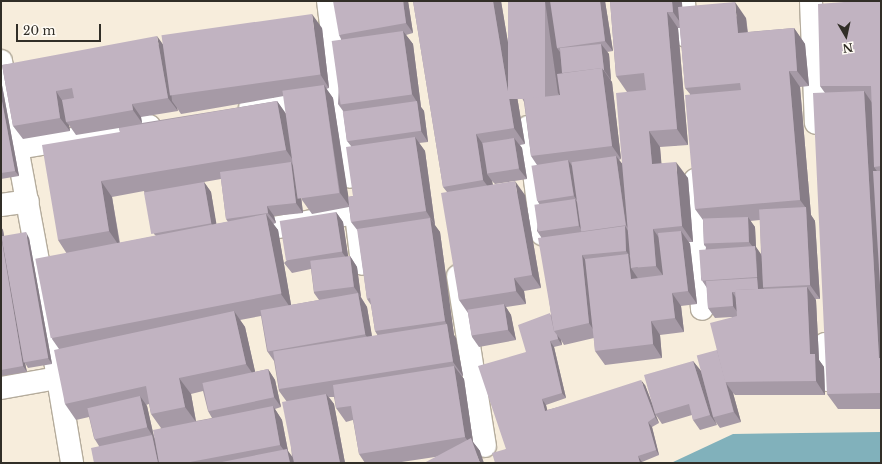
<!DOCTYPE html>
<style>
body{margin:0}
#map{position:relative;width:882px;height:464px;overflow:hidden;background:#f7eddc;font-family:"Libre Baskerville",serif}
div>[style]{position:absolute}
.water>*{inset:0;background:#81b1bb}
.roads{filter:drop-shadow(1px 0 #b5ac9c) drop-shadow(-1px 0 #b5ac9c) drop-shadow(0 1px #b5ac9c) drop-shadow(0 -1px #b5ac9c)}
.street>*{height:22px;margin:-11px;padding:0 11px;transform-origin:11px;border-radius:11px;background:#fff}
.wall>*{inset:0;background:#a69aa6}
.shaded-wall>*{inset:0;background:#877d87}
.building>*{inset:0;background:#c1b3c1;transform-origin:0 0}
span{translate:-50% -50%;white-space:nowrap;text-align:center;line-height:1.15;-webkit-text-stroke:4px #fffbf4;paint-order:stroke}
.frame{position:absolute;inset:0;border:2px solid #312e27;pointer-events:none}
.north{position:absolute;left:826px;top:16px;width:40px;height:40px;-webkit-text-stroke:3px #fffbf4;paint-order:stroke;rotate:171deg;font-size:11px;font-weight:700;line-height:16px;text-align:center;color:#312e27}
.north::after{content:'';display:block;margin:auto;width:14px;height:18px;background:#312e27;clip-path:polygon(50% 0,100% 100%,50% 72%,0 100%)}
.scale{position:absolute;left:16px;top:24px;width:85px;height:18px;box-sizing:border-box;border:2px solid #312e27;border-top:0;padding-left:5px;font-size:12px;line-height:14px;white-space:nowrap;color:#312e27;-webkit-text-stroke:3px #fffbf4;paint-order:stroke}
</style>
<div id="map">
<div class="water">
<i style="clip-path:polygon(881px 432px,881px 463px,671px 463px,733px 434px)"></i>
</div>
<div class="roads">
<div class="street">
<i style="left:328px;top:1px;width:177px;rotate:82.9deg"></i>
<i style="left:684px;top:1px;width:35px;rotate:87deg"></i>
<i style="left:811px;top:1px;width:122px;rotate:87.7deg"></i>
<i style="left:1px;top:61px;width:214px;rotate:79.5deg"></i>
<i style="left:40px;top:271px;width:195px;rotate:80.5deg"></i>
<i style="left:250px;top:108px;width:89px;rotate:-9.7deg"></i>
<i style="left:528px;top:127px;width:108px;rotate:82.5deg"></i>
<i style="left:18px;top:148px;width:133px;rotate:-9.5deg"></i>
<i style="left:695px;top:180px;width:129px;rotate:86.9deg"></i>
<i style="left:1px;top:205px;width:27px;rotate:-8deg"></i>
<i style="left:357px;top:223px;width:41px;rotate:83deg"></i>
<i style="left:246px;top:233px;width:111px;rotate:-10.4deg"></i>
<i style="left:458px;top:276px;width:172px;rotate:81deg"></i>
<i style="left:825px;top:344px;width:36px;rotate:88deg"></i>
<i style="left:1px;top:388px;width:57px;rotate:-10.1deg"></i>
</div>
</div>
<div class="wall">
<i style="clip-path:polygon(evenodd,408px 1px,413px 33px,406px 35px,413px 44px,421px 107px,424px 111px,428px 142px,419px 143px,425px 151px,435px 225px,434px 225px,440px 232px,454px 335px,456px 338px,463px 376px,461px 376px,464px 379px,473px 442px,480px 451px,435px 457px,395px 463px,365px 463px,359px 454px,353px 420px,346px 422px,336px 408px,334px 397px,329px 397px,334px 404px,345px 463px,94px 463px,99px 446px,94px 438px,89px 417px,76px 420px,65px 404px,59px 349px,52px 339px,67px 254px,58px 240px,120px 132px,119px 128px,76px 135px,69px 125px,70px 131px,23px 139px,13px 126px,2px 65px,162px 44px,322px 28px,329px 88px,326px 89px,333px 98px,348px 197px,353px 196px,351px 146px,347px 141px,343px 111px,338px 104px,341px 39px,339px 35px,408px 1px,284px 96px,287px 115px,277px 101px,142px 123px,141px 117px,178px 111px,177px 108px,181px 114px,284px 96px,408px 1px,296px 166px,297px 172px,294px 167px,296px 166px,408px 1px,221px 179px,226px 219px,228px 222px,216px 224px,211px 192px,204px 182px,221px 179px,408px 1px,299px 179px,302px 200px,312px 214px,349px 207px,351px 222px,358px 231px,367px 299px,371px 305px,375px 331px,378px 336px,372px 337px,367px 307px,361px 297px,357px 267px,350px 256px,348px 257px,343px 222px,336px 212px,284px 263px,292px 273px,311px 269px,314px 293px,319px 300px,291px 305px,278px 230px,273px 224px,276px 223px,274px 216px,303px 213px,299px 179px,408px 1px,144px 191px,154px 234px,156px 236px,120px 243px,112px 197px,144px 191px,408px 1px,261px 316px,267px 351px,274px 361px,279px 391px,287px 402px,292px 457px,288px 451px,282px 420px,275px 409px,281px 407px,275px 380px,268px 369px,255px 372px,245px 327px,240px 320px,261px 316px,408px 1px,203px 391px,208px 411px,212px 418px,196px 421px,191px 394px,203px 391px,408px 1px,149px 404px,151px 414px,161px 428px,154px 438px,154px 437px,147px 406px,146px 405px,149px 404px)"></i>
<i style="clip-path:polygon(413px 1px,501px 1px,525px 144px,520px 145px,522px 148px,527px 179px,495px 184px,492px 181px,493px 185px,525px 195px,541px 288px,524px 291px,526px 304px,506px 307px,511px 315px,516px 340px,479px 347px,472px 337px,468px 313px,459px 300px,447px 192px,443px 187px)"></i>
<i style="clip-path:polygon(evenodd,508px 1px,605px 1px,613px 51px,607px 52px,609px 54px,611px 80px,610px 80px,612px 82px,621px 159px,619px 160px,622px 164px,627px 92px,616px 76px,610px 1px,681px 1px,682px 3px,682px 7px,746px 18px,748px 32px,794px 28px,805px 44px,809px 86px,800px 87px,811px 215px,815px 221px,820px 299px,815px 299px,816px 300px,819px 360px,824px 367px,825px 395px,735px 395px,733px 393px,741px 422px,720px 428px,715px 421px,717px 425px,700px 430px,693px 420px,692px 415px,662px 424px,656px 415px,659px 423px,652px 427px,659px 455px,642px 462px,642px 463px,495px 463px,506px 449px,526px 352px,551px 314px,541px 237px,537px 231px,540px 205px,538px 202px,537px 165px,531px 156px,524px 102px,522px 98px,508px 1px,678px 28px,680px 28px,685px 88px,690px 94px,695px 209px,703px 220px,704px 245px,706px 247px,701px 279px,707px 288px,708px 308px,715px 318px,732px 317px,717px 350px,701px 371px,693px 361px,653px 405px,645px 385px,547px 410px,546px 405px,566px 398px,554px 347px,562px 345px,561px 340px,564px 345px,594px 338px,595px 351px,605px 365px,662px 358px,660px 335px,684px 332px,681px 306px,697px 304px,690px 244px,689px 242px,693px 242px,688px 178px,661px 163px,660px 147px,688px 145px,678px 28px,508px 1px,760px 220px,761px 254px,756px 247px,755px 227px,750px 221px,760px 220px)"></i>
<i style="clip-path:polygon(881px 1px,881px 409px,838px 409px,827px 394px,825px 93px,820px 86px)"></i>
<i style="clip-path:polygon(1px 80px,19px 176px,1px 179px)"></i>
<i style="clip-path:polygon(1px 227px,3px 230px,4px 236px,29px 238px,52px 364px,28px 368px,25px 363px,27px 372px,1px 376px)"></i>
</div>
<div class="shaded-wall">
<i style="clip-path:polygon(403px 1px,408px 1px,413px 33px,406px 23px)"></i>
<i style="clip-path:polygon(493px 1px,501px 1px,525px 144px,514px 128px)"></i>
<i style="clip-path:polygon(545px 1px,553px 1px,557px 48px,560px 52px,567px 106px,558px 93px)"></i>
<i style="clip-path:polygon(600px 1px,605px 1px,613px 51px,605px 41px)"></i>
<i style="clip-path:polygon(672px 1px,681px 1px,682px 3px,684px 28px,673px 12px)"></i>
<i style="clip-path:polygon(735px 2px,746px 18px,749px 49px,738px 33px)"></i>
<i style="clip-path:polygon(667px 12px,678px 28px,688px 145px,677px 129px)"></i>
<i style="clip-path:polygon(312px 14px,322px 28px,329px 88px,320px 74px)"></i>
<i style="clip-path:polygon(794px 28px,805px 44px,809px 86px,797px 71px)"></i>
<i style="clip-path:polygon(403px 31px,413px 44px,421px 107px,424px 111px,428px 142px,421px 131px,417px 102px,412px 94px)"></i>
<i style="clip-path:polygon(157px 36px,167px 50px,172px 101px,177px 108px,178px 111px,168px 98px)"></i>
<i style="clip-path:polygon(601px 44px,609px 54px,611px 80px,604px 70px)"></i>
<i style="clip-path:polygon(602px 68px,612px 82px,621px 159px,612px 146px)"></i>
<i style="clip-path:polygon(789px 71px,800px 87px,811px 215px,815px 221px,820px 299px,810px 285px,806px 208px,800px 200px)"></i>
<i style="clip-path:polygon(1px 80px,19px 176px,15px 171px,1px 96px)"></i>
<i style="clip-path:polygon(324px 85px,333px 98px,350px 207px,340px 193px)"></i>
<i style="clip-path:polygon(56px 91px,65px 105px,66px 122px,69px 125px,70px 131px,60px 118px)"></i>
<i style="clip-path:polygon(864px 91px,875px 107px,874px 167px,879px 174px,881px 209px,881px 361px,879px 358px)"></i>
<i style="clip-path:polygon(277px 101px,288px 117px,297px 166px,286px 150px)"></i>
<i style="clip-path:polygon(132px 104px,141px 117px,142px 123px,133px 110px)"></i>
<i style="clip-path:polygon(649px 131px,660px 147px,663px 180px,652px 164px)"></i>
<i style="clip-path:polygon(476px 134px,487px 150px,487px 174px,492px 181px,495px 196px,483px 180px)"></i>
<i style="clip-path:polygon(415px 137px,425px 151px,435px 225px,426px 211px)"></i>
<i style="clip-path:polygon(514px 138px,522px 148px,527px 179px,519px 169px)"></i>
<i style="clip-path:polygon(616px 156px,624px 166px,633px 235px,626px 225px)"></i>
<i style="clip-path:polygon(568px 160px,575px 170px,581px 206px,574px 196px)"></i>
<i style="clip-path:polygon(291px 162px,298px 173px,303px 213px,296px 203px)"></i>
<i style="clip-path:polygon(676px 162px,688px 178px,693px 242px,682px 226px)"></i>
<i style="clip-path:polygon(101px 181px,112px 197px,120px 247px,109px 231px)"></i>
<i style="clip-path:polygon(515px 181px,525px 195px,541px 288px,532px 275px)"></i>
<i style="clip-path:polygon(204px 182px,211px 192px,218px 233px,211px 223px)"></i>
<i style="clip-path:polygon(575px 199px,582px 209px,582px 231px,579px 226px)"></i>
<i style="clip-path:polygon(267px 206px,274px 216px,276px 223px,268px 213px)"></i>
<i style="clip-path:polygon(336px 212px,343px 222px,349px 262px,342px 252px)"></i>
<i style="clip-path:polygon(266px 214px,278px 230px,292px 310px,281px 294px)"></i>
<i style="clip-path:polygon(748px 217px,755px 227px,756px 247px,762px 256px,763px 288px,765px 290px,758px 290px,757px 277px,756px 251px,749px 242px)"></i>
<i style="clip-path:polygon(430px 218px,440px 232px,454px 335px,456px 338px,463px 376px,453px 362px,447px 325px,445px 321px)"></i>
<i style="clip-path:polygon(625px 226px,634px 240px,636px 264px,626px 251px)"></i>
<i style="clip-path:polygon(1px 227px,3px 230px,25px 362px,24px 362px,25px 363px,27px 372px,23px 366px,1px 236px)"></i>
<i style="clip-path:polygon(653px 229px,664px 245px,668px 282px,656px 266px)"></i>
<i style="clip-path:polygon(681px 231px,690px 244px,697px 304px,688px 291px)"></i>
<i style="clip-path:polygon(26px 232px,29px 238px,52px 364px,48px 358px)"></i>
<i style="clip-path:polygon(628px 254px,638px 268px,631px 268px,639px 280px,631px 279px)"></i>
<i style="clip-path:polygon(582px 255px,591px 269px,598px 337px,589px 323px)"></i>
<i style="clip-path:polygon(350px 256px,357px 267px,361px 297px,354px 287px)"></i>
<i style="clip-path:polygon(514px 278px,524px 291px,526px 304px,516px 291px)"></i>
<i style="clip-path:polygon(807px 287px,816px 300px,819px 360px,824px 367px,825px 395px,816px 381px,810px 354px)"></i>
<i style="clip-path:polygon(732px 292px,739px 302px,740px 316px,733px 306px)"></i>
<i style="clip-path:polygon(358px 293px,367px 307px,374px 348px,365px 334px)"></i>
<i style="clip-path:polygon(672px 293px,681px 306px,684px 332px,675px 318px)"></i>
<i style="clip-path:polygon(504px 304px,511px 315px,516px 340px,508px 330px)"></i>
<i style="clip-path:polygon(234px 311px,245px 327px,257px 380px,246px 364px)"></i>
<i style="clip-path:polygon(651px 321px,660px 335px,662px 358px,653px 344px)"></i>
<i style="clip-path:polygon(557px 335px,561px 340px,562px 345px,558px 339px)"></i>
<i style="clip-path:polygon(550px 341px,554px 347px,566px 398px,562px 393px)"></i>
<i style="clip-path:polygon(693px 361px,701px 371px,713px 417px,717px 425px,710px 415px)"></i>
<i style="clip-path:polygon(454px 366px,464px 379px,473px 442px,480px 451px,484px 463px,480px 463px,475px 451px,465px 437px)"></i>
<i style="clip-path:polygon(268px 369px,275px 380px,281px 407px,274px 397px)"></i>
<i style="clip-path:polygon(179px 378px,191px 394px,196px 422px,185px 407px)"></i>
<i style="clip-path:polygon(641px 380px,645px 385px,656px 414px,655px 414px,659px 423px,655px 417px)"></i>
<i style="clip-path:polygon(726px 383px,733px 393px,741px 422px,734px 412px)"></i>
<i style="clip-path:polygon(326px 394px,334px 404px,345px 463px,340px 463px)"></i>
<i style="clip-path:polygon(140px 396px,147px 406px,154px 437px,162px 449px,165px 463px,158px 463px,152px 435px,147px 427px)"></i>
<i style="clip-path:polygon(542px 399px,546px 405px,549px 417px,545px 411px)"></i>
<i style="clip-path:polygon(273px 406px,282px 420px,288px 451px,294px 459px,295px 463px,290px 463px,288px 456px,280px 445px)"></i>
<i style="clip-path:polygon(648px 422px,652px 427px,659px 455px,656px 450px)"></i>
<i style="clip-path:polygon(638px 456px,642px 462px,642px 463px,640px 463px)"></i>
</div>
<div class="building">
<i style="clip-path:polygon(333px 1px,403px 1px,406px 23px,339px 35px)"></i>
<i style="clip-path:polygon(413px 1px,493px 1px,514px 128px,476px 134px,483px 180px,443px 187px)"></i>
<i style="left:508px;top:1px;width:37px;height:98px"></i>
<i style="clip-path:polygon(550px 1px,600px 1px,605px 41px,557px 48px)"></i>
<i style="clip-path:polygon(610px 1px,672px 1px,673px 12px,667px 12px,677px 129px,649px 131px,652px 164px,676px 162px,682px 226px,653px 229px,656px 266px,631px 268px,616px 93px,646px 90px,644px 73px,616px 76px)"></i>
<i style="clip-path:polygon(857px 1px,881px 1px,881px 166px,874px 167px,871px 86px,820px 86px,818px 4px)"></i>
<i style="clip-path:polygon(735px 2px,738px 33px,794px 28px,797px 71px,789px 71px,800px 200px,695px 209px,685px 95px,741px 90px,740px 83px,685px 88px,678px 7px)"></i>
<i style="left:312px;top:14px;width:61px;height:152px;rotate:82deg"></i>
<i style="left:403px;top:31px;width:64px;height:72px;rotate:82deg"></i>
<i style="clip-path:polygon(157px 36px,168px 98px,132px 104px,133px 110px,66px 122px,62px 100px,74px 98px,72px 88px,56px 91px,60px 118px,13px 126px,2px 65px)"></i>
<i style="clip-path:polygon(601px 44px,604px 70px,603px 70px,602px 68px,562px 73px,560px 48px)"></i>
<i style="clip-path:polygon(602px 68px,612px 146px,531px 156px,524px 99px,560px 95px,557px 74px)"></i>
<i style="left:324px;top:85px;width:109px;height:42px;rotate:82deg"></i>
<i style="clip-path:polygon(864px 91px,879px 358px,881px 358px,881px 393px,827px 394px,813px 93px)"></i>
<i style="clip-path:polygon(1px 96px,15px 171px,1px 173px)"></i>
<i style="clip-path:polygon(277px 101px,286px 150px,101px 181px,109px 231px,58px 240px,42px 145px,120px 132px,119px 128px)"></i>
<i style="left:417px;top:101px;width:30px;height:75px;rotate:82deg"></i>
<i style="clip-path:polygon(415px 137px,426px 211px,351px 222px,348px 197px,353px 196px,346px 147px)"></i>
<i style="left:514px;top:138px;width:31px;height:32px;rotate:81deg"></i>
<i style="left:616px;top:156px;width:70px;height:45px;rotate:82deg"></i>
<i style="left:568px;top:160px;width:36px;height:37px;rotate:81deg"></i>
<i style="clip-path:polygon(291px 162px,296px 203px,267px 206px,268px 213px,226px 219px,220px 172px)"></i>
<i style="clip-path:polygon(873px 171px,881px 171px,881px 301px)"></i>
<i style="clip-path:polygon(515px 181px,532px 275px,514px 278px,516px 291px,459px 300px,441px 193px)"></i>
<i style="left:204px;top:182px;width:42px;height:61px;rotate:80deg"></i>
<i style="left:575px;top:199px;width:27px;height:41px;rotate:82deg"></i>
<i style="left:806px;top:207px;width:78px;height:47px;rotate:87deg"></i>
<i style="left:336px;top:212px;width:40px;height:57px;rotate:81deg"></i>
<i style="left:266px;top:214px;width:81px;height:235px;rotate:79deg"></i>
<i style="left:748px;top:217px;width:25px;height:45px;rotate:88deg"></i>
<i style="clip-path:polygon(430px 218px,445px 321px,375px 331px,370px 298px,367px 299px,357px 229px)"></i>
<i style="clip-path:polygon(625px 226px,626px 251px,582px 255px,589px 323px,554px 331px,538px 238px)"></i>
<i style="clip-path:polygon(681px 231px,688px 291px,672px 293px,675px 318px,651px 321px,653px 344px,595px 351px,585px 259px,628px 254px,631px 279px,663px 275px,658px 233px)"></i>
<i style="left:26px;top:232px;width:128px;height:25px;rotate:80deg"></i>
<i style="clip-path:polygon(1px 236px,23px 366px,1px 370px)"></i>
<i style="left:755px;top:246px;width:31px;height:56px;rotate:86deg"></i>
<i style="left:350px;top:256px;width:31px;height:40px;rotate:83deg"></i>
<i style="clip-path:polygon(757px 278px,758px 289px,735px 290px,735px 292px,732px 292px,733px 306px,708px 308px,706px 281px)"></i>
<i style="clip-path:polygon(807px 287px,810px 354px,815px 354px,816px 381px,725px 382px,710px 323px,737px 316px,735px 290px)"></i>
<i style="left:358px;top:293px;width:42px;height:99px;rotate:80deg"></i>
<i style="left:504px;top:304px;width:26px;height:37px;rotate:81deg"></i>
<i style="clip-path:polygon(234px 311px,246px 364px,179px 378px,185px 407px,151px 414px,146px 386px,65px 404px,54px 350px)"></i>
<i style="clip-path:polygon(550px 313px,554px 331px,557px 335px,558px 339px,550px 341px,562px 393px,542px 399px,545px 411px,641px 380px,655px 417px,648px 422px,656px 450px,638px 456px,640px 463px,495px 463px,492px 453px,506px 449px,478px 366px,526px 352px,518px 325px)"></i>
<i style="left:447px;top:324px;width:38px;height:176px;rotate:81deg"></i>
<i style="left:717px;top:350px;width:64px;height:21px;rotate:75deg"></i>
<i style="clip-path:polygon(693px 361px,710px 415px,693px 420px,689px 404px,655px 414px,644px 375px)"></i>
<i style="clip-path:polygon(454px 366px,465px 437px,359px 454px,351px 406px,336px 408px,333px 385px)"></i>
<i style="left:268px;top:369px;width:29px;height:67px;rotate:78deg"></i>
<i style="clip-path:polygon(326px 394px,340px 463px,294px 463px,282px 402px)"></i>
<i style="left:140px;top:396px;width:32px;height:54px;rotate:77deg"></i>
<i style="clip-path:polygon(273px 406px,280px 445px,185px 463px,159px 463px,153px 430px)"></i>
<i style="clip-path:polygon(152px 435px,158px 463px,94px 463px,91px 448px)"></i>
<i style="clip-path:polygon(471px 438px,480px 463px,424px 463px)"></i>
<i style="clip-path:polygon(287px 449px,290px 463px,217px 463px)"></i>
</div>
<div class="frame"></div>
<div class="north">N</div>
<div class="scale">20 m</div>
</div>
